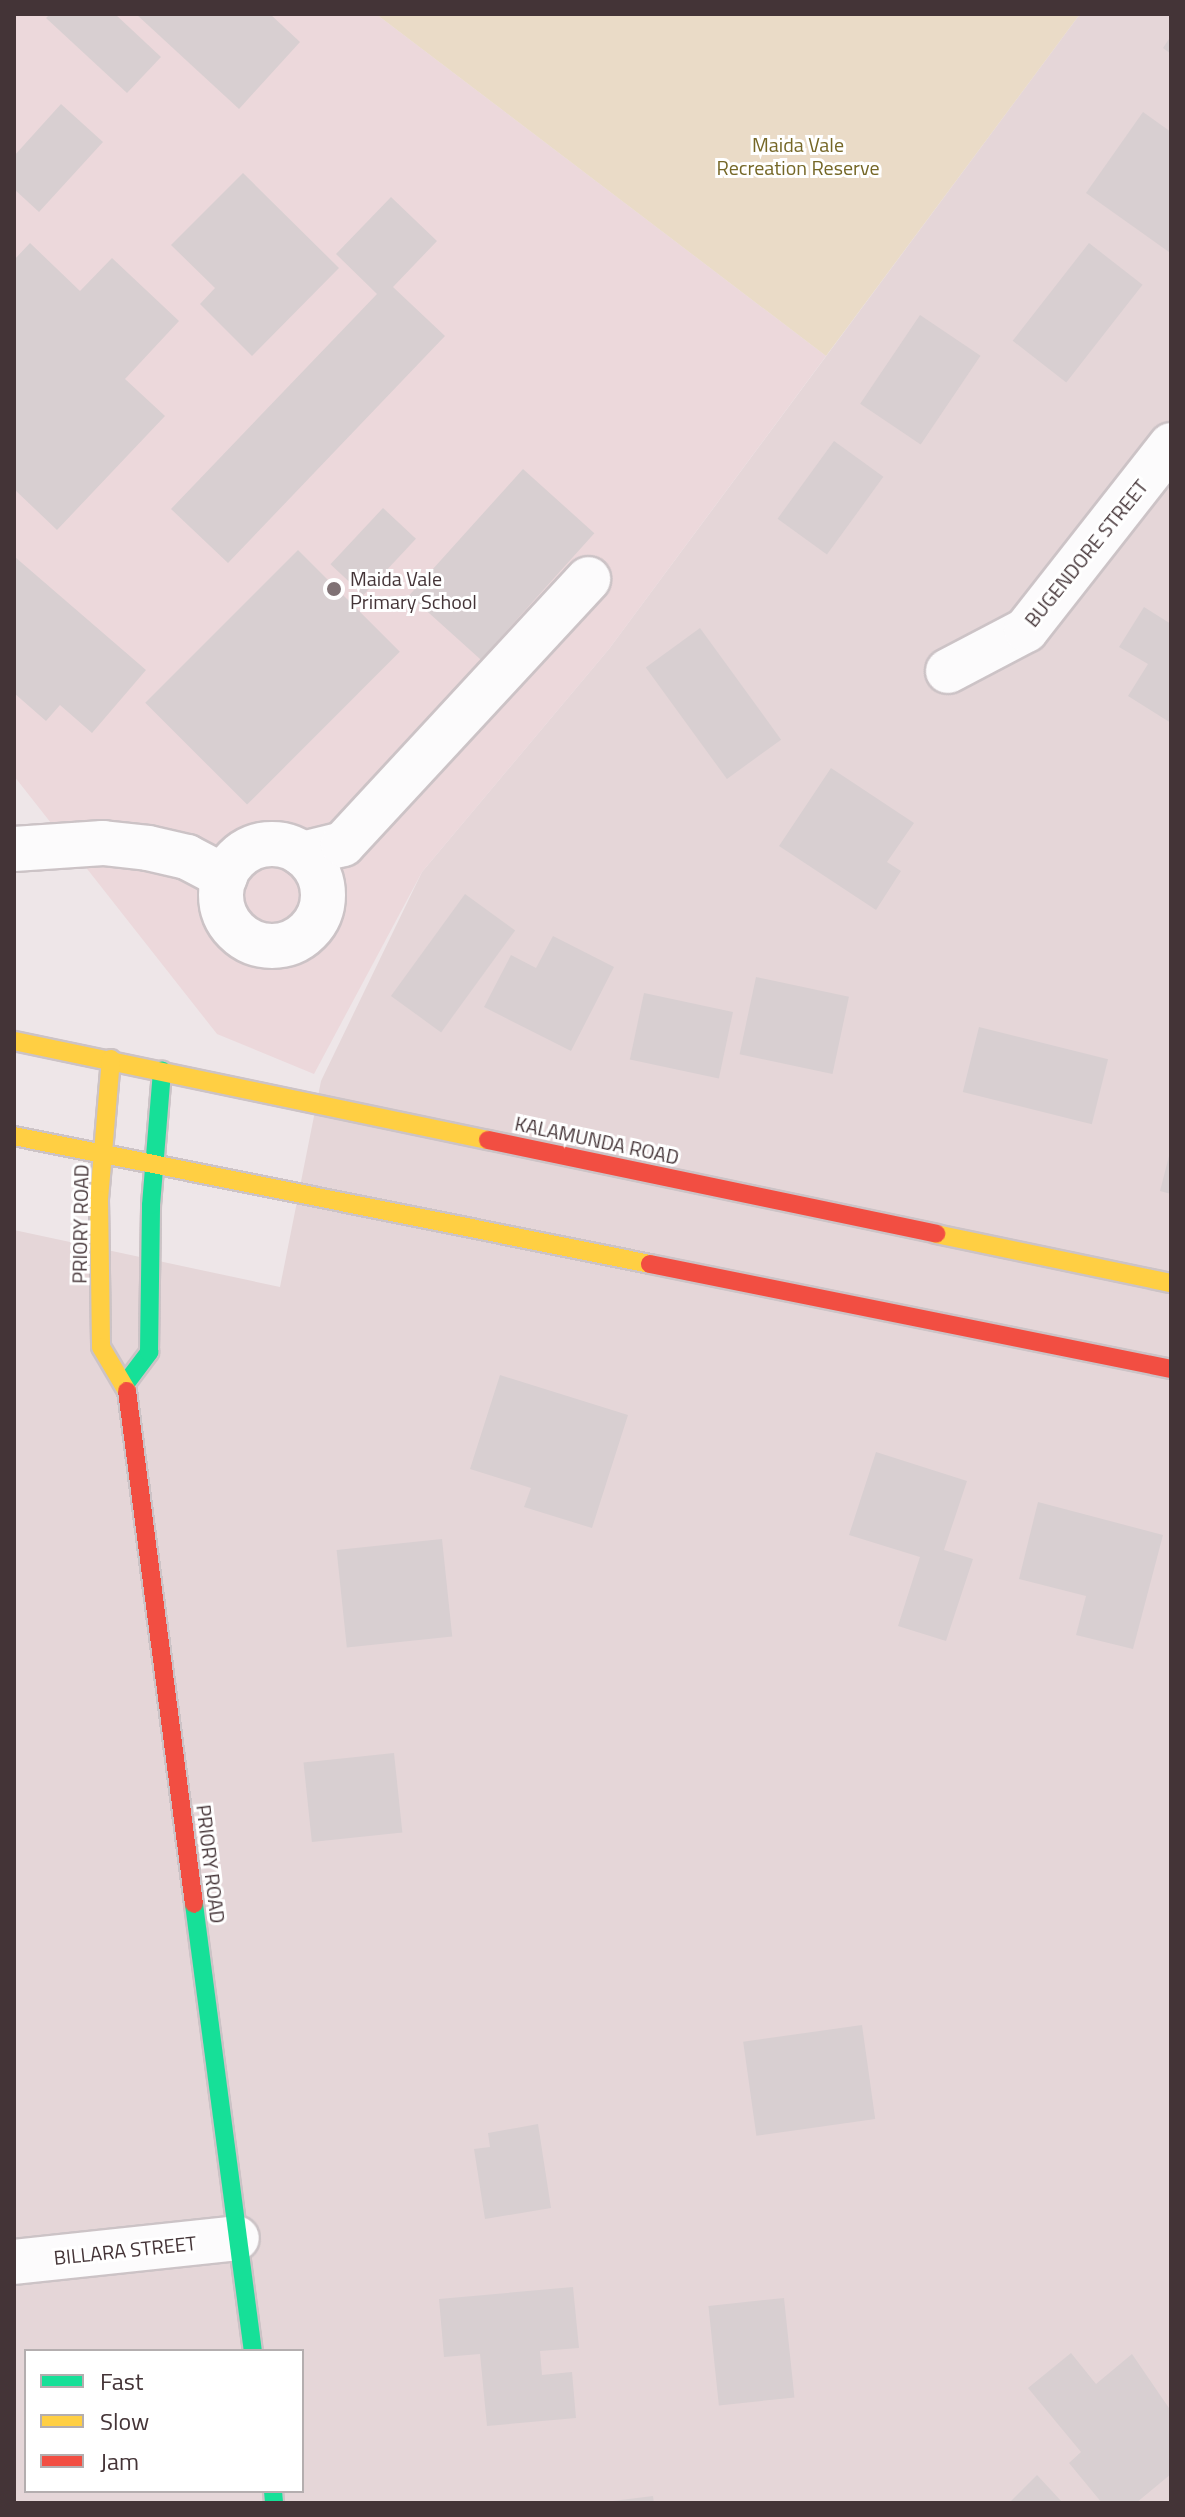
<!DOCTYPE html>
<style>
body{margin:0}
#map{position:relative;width:1185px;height:2517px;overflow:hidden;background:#eee6e8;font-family:"Titillium Web",sans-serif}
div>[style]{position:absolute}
.residential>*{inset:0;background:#e5d6d8}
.education>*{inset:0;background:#ecd8db}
.green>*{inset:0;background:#eadbc7}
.building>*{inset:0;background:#d8cfd1;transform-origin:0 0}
.roads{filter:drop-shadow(2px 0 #ccc3c6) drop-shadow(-2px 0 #ccc3c6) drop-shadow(0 2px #ccc3c6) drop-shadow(0 -2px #ccc3c6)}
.street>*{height:44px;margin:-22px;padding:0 22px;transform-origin:22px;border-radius:22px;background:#fcfbfc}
.street>.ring{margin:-22px;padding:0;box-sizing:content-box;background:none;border:44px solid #fcfbfc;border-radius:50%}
.fast>*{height:18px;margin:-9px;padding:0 9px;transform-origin:9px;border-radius:9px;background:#16e098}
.slow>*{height:18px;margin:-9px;padding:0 9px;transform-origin:9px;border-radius:9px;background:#ffcf43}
.jam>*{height:18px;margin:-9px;padding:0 9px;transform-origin:9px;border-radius:9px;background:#f24e42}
.dots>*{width:22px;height:22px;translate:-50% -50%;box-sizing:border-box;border:4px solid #fff;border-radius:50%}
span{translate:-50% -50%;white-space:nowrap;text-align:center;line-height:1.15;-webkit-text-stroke:6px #fff;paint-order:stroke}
.park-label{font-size:20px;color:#756727}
.street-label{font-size:20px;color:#443437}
.poi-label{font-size:20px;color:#443437}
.left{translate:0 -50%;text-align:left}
.frame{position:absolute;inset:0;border:16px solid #443437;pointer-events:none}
.legend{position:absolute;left:24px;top:2349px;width:280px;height:144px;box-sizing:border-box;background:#fff;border:2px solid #b4aeaf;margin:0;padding:10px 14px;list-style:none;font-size:24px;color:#443437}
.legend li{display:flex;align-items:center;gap:16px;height:40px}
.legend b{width:40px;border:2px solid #b4aeaf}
</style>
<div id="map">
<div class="residential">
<i style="clip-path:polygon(evenodd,1080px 14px,1171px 14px,1171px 2503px,14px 2503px,14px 1230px,280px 1287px,321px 1081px,422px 872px,609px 649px,1080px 14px,26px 2351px,302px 2351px,302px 2491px,26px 2491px,26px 2351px)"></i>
</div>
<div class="education">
<i style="clip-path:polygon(14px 14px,376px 14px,826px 356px,609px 649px,422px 872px,314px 1074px,217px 1034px,14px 776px)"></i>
</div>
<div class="green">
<i style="clip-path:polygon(376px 14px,1080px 14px,826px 356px)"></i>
</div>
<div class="building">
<i style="clip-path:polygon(50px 14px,115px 14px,161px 57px,127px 93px,46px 18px)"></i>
<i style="clip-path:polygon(136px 14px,270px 14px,300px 42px,239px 109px)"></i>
<i style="clip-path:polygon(1171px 36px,1171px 54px,1163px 48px)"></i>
<i style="clip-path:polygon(61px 104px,103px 142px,39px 212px,14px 189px,14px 156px)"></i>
<i style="clip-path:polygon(1143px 112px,1171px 132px,1169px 252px,1086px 193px)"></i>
<i style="clip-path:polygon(243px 173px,339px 268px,252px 356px,200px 304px,215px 288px,171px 245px)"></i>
<i style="clip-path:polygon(391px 197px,437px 241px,393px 287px,445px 336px,228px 563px,171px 509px,377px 294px,336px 254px)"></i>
<i style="clip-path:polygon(30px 243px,80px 291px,112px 258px,179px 321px,125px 379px,165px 416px,57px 530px,14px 489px,14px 260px)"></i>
<i style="left:1089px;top:243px;width:68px;height:124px;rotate:38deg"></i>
<i style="left:920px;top:315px;width:73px;height:107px;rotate:34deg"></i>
<i style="left:834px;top:441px;width:61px;height:96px;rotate:36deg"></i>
<i style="left:523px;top:469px;width:96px;height:170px;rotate:42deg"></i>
<i style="left:383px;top:508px;width:45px;height:77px;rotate:43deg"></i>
<i style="left:298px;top:550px;width:144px;height:216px;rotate:45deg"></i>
<i style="clip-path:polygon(15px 557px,146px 670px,92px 733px,60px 705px,46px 721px,14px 693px)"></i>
<i style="clip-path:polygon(1144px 607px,1171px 624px,1171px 723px,1128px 696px,1148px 664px,1119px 647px)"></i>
<i style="left:700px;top:628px;width:138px;height:67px;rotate:54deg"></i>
<i style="clip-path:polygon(831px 768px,914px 823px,887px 862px,901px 871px,876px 910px,779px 846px)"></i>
<i style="left:465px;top:894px;width:62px;height:126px;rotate:36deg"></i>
<i style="clip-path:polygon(553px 936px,614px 967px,571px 1051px,484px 1007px,511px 955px,536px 968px)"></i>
<i style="left:756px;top:977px;width:95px;height:79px;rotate:12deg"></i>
<i style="left:644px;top:993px;width:91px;height:68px;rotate:12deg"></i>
<i style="left:979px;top:1027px;width:133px;height:67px;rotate:14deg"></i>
<i style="clip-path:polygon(1170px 1152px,1171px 1152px,1171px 1194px,1160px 1191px)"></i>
<i style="clip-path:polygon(500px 1375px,628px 1415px,592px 1528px,524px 1507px,531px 1488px,470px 1469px)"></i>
<i style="clip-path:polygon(876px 1452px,967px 1481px,944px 1550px,973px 1559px,946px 1641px,898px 1626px,920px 1557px,849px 1535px)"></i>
<i style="clip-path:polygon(1038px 1502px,1163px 1535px,1133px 1649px,1076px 1635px,1086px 1596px,1019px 1579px)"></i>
<i style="left:442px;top:1539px;width:98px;height:106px;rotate:84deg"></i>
<i style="left:394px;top:1753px;width:80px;height:91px;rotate:84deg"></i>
<i style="left:862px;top:2025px;width:95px;height:120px;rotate:82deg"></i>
<i style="clip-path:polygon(538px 2124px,551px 2208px,485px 2219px,474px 2149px,490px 2147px,488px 2133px)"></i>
<i style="clip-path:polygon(573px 2287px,579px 2348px,540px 2351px,542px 2375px,572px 2372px,576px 2418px,487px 2426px,480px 2354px,444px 2357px,439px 2299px)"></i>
<i style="left:784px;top:2298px;width:100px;height:76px;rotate:84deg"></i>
<i style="clip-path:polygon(1071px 2353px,1096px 2384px,1132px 2354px,1171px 2411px,1171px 2474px,1136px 2503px,1102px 2503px,1069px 2463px,1081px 2452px,1028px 2388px)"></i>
<i style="clip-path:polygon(1037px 2475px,1063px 2503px,1009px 2503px)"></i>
<i style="clip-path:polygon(653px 2496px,654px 2503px,613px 2503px,613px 2501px)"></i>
</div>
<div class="roads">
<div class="street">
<i style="left:948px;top:671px;width:88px;rotate:-27.7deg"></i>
<i style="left:1026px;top:630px;width:235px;rotate:-51.9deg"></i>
<i class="ring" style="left:221px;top:844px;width:58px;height:58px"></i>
<i style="left:14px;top:849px;width:89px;rotate:-3.9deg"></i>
<i style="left:103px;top:843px;width:45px;rotate:6.3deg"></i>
<i style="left:148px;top:848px;width:40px;rotate:13deg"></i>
<i style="left:187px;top:857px;width:43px;rotate:27.8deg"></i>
<i style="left:302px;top:854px;width:42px;rotate:-13.7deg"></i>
<i style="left:343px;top:844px;width:361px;rotate:-47.2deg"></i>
<i style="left:14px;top:2262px;width:224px;rotate:-6.1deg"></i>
</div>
<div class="fast">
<i style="left:126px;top:1383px;width:39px;rotate:-53deg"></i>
<i style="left:149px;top:1352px;width:147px;rotate:-89.2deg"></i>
<i style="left:151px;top:1205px;width:135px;rotate:-85.3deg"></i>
<i style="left:194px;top:1904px;width:451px;rotate:82.5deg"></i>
<i style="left:273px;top:2491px;width:12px;rotate:85deg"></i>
</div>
<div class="slow">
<i style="left:14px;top:1041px;width:484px;rotate:11.8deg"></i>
<i style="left:111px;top:1059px;width:142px;rotate:94.9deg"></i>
<i style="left:99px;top:1200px;width:147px;rotate:89.2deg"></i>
<i style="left:101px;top:1347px;width:51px;rotate:59.4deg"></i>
<i style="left:14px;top:1136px;width:649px;rotate:11.38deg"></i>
<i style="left:936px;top:1234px;width:240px;rotate:11.8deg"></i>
</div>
<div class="jam">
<i style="left:488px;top:1140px;width:458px;rotate:11.8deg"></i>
<i style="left:650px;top:1264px;width:531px;rotate:11.39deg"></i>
<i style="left:127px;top:1391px;width:517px;rotate:82.56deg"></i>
</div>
</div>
<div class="dots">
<i style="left:334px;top:589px;background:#807275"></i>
</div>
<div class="park-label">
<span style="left:798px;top:156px">Maida Vale<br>Recreation Reserve</span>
</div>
<div class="street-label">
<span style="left:1086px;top:553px;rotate:-51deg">BUGENDORE STREET</span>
<span style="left:597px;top:1140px;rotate:12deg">KALAMUNDA ROAD</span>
<span style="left:80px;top:1224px;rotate:-89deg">PRIORY ROAD</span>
<span style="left:211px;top:1864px;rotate:83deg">PRIORY ROAD</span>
<span style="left:125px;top:2250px;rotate:-6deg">BILLARA STREET</span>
</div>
<div class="poi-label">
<span class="left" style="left:350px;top:590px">Maida Vale<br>Primary School</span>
</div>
<div class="frame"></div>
<ul class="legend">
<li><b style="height:10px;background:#16e098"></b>Fast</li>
<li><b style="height:10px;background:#ffcf43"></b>Slow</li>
<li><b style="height:10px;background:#f24e42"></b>Jam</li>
</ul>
</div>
